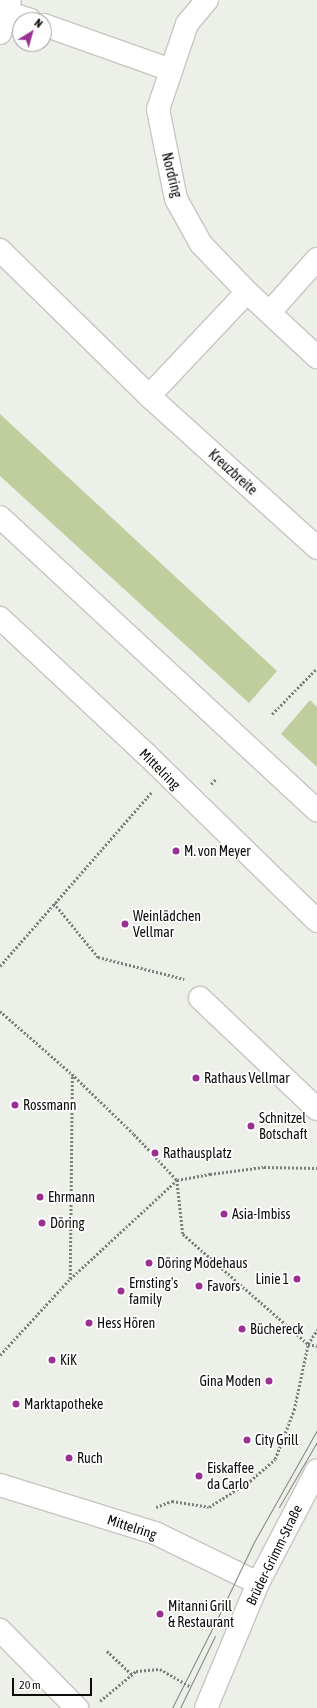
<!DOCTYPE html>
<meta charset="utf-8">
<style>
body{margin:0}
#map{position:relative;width:317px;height:1708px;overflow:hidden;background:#edefe9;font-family:"Asap Condensed",sans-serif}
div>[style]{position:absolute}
.green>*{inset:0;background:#c0ce9e}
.path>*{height:2.5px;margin-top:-1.25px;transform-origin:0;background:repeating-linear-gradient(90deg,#7d7f7b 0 2px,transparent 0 4px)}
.roads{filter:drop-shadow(1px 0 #c5c7c0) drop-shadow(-1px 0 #c5c7c0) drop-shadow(0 1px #c5c7c0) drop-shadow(0 -1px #c5c7c0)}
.minor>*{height:22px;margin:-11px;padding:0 11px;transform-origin:11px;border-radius:11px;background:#fff}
.major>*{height:22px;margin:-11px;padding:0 11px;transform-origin:11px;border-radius:11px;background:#fff}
.tram>*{height:1px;margin:-0.5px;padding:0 0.5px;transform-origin:0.5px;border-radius:0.5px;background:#828480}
.dots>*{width:11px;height:11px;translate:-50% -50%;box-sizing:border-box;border:2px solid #fff;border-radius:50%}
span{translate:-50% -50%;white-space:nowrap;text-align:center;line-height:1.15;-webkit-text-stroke:3.5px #fff;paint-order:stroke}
.street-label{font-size:14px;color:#0c0d0b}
.poi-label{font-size:14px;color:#0c0d0b}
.left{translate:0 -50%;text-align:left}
.right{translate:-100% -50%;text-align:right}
.north{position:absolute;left:12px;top:12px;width:40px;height:40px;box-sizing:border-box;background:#fff;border:1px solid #9e9e9d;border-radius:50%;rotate:37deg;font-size:11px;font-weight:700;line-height:16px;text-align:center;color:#0c0d0b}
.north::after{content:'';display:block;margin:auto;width:14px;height:18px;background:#9a3092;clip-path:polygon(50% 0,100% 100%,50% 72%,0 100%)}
.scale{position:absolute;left:12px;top:1678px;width:80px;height:18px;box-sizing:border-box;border:2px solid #0c0d0b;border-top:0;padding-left:5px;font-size:12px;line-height:14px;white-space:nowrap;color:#0c0d0b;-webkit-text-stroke:3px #fff;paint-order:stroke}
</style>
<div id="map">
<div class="green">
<i style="clip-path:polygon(0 414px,277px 671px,249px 703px,0 476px)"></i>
<i style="clip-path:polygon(310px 700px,317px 707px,317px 767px,281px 734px)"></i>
</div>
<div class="path">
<i style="left:272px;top:714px;width:64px;rotate:-45.6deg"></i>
<i style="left:211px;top:784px;width:7px;rotate:-45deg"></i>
<i style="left:54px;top:903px;width:70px;rotate:50.8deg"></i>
<i style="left:98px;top:957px;width:89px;rotate:14.3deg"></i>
<i style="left:0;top:966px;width:230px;rotate:-48.9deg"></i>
<i style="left:0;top:1011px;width:96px;rotate:41.2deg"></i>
<i style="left:72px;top:1074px;width:86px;rotate:44.1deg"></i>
<i style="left:134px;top:1134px;width:63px;rotate:46.9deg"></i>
<i style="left:177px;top:1180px;width:54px;rotate:83.7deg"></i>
<i style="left:183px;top:1234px;width:167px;rotate:41.3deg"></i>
<i style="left:308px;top:1344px;width:9px;rotate:13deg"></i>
<i style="left:70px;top:1279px;width:205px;rotate:-89.4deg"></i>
<i style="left:0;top:1355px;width:103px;rotate:-47.4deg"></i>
<i style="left:70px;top:1279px;width:146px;rotate:-42.8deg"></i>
<i style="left:177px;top:1180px;width:34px;rotate:-10deg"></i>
<i style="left:210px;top:1174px;width:54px;rotate:-7.4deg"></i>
<i style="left:264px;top:1167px;width:53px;rotate:1.1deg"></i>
<i style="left:156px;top:1507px;width:17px;rotate:-21deg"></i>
<i style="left:172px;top:1501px;width:37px;rotate:9deg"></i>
<i style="left:209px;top:1507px;width:49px;rotate:-32.4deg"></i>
<i style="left:250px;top:1481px;width:33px;rotate:-41deg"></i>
<i style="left:275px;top:1459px;width:53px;rotate:-68.8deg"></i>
<i style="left:294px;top:1410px;width:67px;rotate:-78deg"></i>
<i style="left:308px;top:1344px;width:17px;rotate:-57deg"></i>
<i style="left:107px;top:1651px;width:34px;rotate:43deg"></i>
<i style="left:100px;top:1701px;width:47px;rotate:-39.8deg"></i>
<i style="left:136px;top:1671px;width:24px;rotate:-5deg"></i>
<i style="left:160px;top:1669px;width:34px;rotate:30deg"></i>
</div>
<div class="roads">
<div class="minor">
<i style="left:207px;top:0;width:31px;rotate:130deg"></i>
<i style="left:187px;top:24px;width:90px;rotate:108.8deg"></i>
<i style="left:158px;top:109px;width:92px;rotate:78.7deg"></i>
<i style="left:176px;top:199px;width:51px;rotate:60.9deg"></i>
<i style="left:201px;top:244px;width:66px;rotate:46.2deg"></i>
<i style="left:247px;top:292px;width:96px;rotate:42.9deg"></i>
<i style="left:6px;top:12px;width:25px;rotate:18deg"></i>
<i style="left:44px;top:25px;width:135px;rotate:19.5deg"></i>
<i style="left:0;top:33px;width:34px;rotate:-73deg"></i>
<i style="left:0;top:250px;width:209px;rotate:44.4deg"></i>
<i style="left:149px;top:396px;width:227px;rotate:42.1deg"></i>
<i style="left:270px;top:312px;width:71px;rotate:-48.4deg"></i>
<i style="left:149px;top:396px;width:143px;rotate:-46.7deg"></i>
<i style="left:0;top:618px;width:200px;rotate:43deg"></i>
<i style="left:146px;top:754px;width:239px;rotate:44.3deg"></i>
<i style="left:200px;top:998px;width:161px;rotate:43.5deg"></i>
<i style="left:0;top:1485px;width:162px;rotate:17.2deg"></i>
<i style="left:155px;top:1533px;width:114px;rotate:25.9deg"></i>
<i style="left:0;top:1630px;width:110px;rotate:45.4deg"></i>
<i style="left:206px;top:1708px;width:135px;rotate:-67.4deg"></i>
<i style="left:258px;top:1583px;width:127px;rotate:-62.4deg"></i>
</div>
<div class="major">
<i style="left:0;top:517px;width:432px;rotate:42.8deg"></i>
</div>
</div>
<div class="tram">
<i style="left:279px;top:1507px;width:75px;rotate:-59.7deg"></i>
<i style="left:172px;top:1708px;width:104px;rotate:-63.2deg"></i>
<i style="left:219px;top:1615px;width:81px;rotate:-64.4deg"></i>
<i style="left:254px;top:1542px;width:129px;rotate:-60.6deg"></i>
<i style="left:180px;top:1708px;width:80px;rotate:-64.1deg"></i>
</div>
<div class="dots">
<i style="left:176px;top:851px;background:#9a3092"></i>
<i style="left:125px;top:924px;background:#9a3092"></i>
<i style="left:196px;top:1078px;background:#9a3092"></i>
<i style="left:15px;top:1105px;background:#9a3092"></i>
<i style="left:251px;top:1126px;background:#9a3092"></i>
<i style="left:155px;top:1153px;background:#9a3092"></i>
<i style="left:40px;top:1197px;background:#9a3092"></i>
<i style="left:224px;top:1214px;background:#9a3092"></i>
<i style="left:42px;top:1223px;background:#9a3092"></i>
<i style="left:149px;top:1263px;background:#9a3092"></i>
<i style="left:297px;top:1279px;background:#9a3092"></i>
<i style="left:199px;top:1286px;background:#9a3092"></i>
<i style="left:121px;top:1291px;background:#9a3092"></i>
<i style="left:89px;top:1323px;background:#9a3092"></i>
<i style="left:242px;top:1329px;background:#9a3092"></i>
<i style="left:52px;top:1360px;background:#9a3092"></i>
<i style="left:269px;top:1381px;background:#9a3092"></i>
<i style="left:16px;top:1404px;background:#9a3092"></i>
<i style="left:247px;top:1440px;background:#9a3092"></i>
<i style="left:69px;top:1458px;background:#9a3092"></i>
<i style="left:199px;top:1476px;background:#9a3092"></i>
<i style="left:160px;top:1614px;background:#9a3092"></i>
</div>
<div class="street-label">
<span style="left:172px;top:175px;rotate:76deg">Nordring</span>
<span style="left:233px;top:472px;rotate:42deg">Kreuzbreite</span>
<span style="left:160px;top:769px;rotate:45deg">Mittelring</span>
<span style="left:132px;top:1527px;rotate:18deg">Mittelring</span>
<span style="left:274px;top:1555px;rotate:-64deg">Brüder-Grimm-Straße</span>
</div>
<div class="poi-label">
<span class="left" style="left:184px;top:851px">M. von Meyer</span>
<span class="left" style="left:133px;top:924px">Weinlädchen<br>Vellmar</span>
<span class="left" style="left:204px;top:1078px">Rathaus Vellmar</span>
<span class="left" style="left:23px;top:1105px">Rossmann</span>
<span class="left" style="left:259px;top:1126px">Schnitzel<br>Botschaft</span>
<span class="left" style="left:163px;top:1153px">Rathausplatz</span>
<span class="left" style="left:48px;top:1197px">Ehrmann</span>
<span class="left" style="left:232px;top:1214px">Asia-Imbiss</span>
<span class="left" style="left:50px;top:1223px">Döring</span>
<span class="left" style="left:157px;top:1263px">Döring Modehaus</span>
<span class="right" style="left:289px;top:1279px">Linie 1</span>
<span class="left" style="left:129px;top:1291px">Ernsting's<br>family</span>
<span class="left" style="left:207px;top:1286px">Favors</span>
<span class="left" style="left:97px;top:1323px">Hess Hören</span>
<span class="left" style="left:250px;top:1329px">Büchereck</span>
<span class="left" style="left:60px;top:1360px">KiK</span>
<span class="right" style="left:261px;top:1381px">Gina Moden</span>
<span class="left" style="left:24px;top:1404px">Marktapotheke</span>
<span class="left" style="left:255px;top:1440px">City Grill</span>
<span class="left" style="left:77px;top:1458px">Ruch</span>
<span class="left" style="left:207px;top:1476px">Eiskaffee<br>da Carlo</span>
<span class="left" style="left:168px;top:1614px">Mitanni Grill<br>&amp; Restaurant</span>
</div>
<div class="north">N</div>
<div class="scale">20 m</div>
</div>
